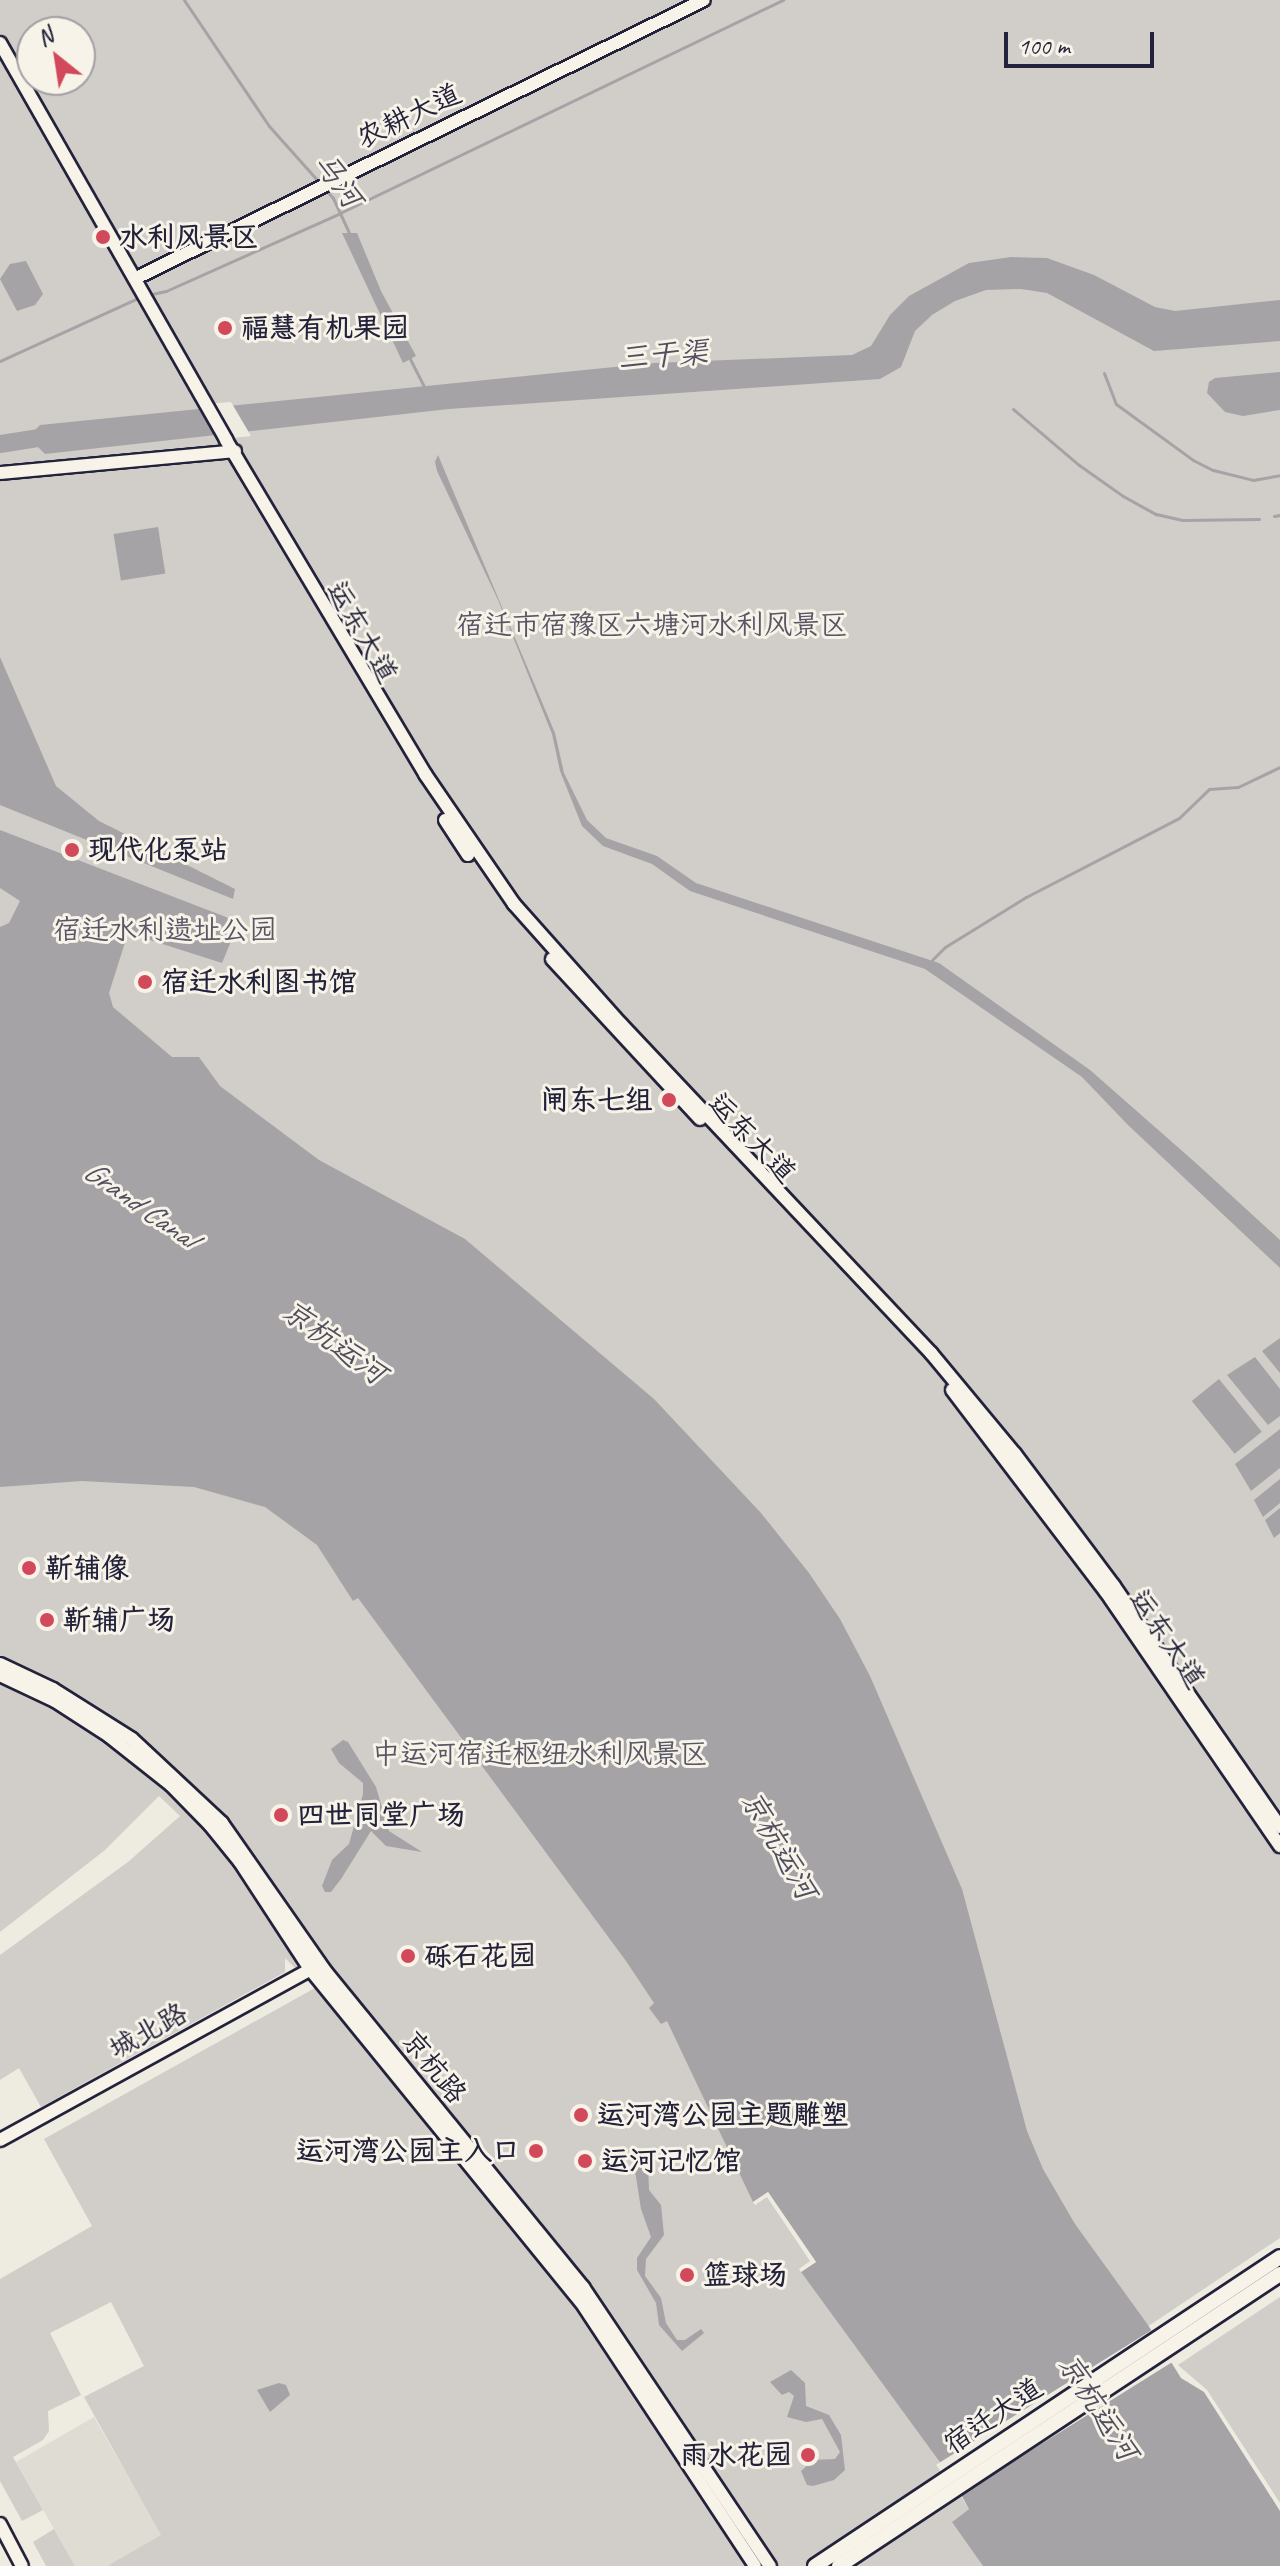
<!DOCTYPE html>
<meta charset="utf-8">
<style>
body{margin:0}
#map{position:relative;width:1280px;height:2566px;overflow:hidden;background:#eeebe1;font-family:Caveat,"LXGW WenKai TC",sans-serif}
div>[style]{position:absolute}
.built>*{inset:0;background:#dfdcd4}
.green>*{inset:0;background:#d1cdc9}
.water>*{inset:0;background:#a6a3a6;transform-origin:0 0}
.pier>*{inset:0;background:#eeebe1;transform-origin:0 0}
.stream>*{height:3px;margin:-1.5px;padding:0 1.5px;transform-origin:1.5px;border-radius:1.5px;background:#a6a3a6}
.river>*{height:18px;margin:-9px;padding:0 9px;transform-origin:9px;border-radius:9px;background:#a6a3a6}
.roads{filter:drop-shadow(2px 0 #22223b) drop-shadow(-2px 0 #22223b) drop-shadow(0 2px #22223b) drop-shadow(0 -2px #22223b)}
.secondary>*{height:12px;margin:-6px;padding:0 6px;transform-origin:6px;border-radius:6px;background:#f7f3e8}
.primary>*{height:14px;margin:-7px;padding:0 7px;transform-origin:7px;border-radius:7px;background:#f7f3e8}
.dots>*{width:22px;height:22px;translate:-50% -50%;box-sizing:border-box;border:4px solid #f7f3e8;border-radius:50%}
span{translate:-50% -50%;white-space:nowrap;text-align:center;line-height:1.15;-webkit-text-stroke:6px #f7f3e8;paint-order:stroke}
.street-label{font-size:28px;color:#22223b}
.poi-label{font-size:28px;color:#22223b;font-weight:700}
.left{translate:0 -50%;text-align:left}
.right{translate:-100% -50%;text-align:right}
.park-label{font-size:28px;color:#575566}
.water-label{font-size:30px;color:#504f60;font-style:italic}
.north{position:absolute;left:16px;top:16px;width:80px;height:80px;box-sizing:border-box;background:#f7f3e8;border:2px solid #a29fa3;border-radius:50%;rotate:330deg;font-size:22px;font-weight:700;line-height:32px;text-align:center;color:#22223b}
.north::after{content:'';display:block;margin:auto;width:28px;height:36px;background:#d1495b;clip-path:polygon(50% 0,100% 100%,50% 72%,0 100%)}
.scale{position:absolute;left:1004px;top:32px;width:150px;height:36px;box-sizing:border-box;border:4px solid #22223b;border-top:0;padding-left:10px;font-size:24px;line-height:28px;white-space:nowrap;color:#22223b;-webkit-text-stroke:6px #f7f3e8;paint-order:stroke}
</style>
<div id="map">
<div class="built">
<i style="clip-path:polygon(94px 2417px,162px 2535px,107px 2566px,75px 2566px,16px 2462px)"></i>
</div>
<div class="green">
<i style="clip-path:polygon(evenodd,0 0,1280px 0,1280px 2238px,941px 2465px,969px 2509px,953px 2521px,983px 2566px,107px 2566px,161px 2535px,84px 2397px,144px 2366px,111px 2302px,50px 2333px,81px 2395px,48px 2411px,49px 2431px,43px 2440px,13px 2457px,43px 2510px,22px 2521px,0 2481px,0 2279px,92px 2226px,44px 2139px,315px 1988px,285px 1958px,285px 1972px,41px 2107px,19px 2068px,0 2080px,0 1955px,128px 1862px,180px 1816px,159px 1796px,105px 1850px,0 1932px,0 0,32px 32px,80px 32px,80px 80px,32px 80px,32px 32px)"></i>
<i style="clip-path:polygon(1280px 2297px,1280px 2503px,1207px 2390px,1178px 2365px)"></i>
<i style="clip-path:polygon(54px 2529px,75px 2566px,46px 2566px,33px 2542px)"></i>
</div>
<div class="water">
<i style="clip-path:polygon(342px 233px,357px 233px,381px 291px,416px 356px,403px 363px)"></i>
<i style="clip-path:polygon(1011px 257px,1047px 258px,1094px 275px,1155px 307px,1175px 311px,1280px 300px,1280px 341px,1154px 351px,1047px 293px,1021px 289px,986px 290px,955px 301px,932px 315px,915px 331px,901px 367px,880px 379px,449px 409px,45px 454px,34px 443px,21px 444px,20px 435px,32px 433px,40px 425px,654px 363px,852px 355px,871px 346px,890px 315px,909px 296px,969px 263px)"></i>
<i style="clip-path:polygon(26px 261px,43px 294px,35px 305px,17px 311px,0 279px,10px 264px)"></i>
<i style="clip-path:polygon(1280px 372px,1280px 410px,1243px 416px,1225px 412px,1207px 393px,1209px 382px,1215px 378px)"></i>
<i style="clip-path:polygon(438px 455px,555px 733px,564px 773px,587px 820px,606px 838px,657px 856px,696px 883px,939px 963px,1090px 1070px,1197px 1164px,1280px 1240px,1280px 1268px,1128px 1125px,1082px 1077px,925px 969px,690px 891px,652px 864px,603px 846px,582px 826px,560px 771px,552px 734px,499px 602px,437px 471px,435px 462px)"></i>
<i style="left:158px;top:527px;width:47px;height:45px;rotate:81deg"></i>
<i style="clip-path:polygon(0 657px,56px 786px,99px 821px,235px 889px,233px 899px,0 805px)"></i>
<i style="clip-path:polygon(0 830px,239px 922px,222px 963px,128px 933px,109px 993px,113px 1007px,172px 1057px,199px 1057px,220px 1086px,319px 1160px,465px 1239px,654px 1399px,761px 1513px,809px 1573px,840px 1619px,870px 1676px,962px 1889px,1027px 2131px,1043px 2169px,1075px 2224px,1148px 2325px,1181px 2378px,1204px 2392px,1280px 2511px,1280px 2566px,983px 2566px,952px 2522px,969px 2509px,953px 2480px,801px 2272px,816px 2262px,768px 2192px,753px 2202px,667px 2021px,661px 2024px,649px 2008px,654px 2003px,626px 1961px,358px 1598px,353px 1601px,317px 1545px,265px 1507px,194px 1487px,82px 1481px,0 1487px,0 927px,9px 923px,20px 901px,0 888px)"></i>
<i style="clip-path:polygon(1280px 1338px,1280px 1373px,1262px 1351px)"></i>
<i style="clip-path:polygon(1255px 1357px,1280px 1389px,1280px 1416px,1268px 1425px,1227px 1375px)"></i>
<i style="left:1219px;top:1379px;width:68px;height:35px;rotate:51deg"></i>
<i style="clip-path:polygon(1280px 1429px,1280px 1468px,1251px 1491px,1235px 1464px)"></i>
<i style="clip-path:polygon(1280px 1479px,1280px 1503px,1263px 1517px,1254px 1500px)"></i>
<i style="clip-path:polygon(1280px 1508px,1280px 1533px,1274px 1538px,1265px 1520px)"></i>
<i style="clip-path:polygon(343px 1740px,348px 1742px,376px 1787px,389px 1831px,422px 1852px,386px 1846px,371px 1831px,341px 1879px,331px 1892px,325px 1892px,322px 1886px,332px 1860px,349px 1844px,363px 1794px,363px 1783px,339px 1763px,331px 1749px)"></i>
<i style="clip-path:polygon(638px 2148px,645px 2153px,648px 2163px,649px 2190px,661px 2205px,664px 2235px,646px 2259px,645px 2276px,661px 2298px,666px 2323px,677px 2340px,685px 2340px,701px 2329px,704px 2333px,682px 2351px,659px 2325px,656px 2303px,637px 2270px,637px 2258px,651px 2237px,641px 2209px,633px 2158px,634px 2150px)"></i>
<i style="clip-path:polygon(791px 2370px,805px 2383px,806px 2406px,829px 2415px,841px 2435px,845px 2470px,834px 2480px,813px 2486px,807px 2485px,801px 2471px,813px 2460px,835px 2459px,840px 2452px,822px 2419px,806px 2422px,787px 2417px,794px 2396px,789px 2392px,782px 2395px,770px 2382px)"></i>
<i style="clip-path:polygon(279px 2383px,286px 2385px,290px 2395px,270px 2412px,257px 2390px)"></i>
</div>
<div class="pier">
<i style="clip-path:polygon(231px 402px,251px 436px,224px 439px,205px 404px)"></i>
<i style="clip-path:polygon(768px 2192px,816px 2262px,801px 2272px,799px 2269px,810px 2261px,767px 2197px,755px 2205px,753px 2202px)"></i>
<i style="left:1155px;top:2328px;width:38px;height:258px;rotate:58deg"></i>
</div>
<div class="stream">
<i style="left:184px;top:0;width:152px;rotate:56deg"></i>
<i style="left:269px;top:126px;width:76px;rotate:48.2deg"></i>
<i style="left:325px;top:189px;width:12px;rotate:48deg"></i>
<i style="left:333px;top:198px;width:41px;rotate:65.3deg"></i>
<i style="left:152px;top:294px;width:14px;rotate:-12deg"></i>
<i style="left:166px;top:291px;width:191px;rotate:-24.1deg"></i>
<i style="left:340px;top:213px;width:492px;rotate:-25.7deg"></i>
<i style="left:409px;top:357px;width:36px;rotate:63deg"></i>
<i style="left:0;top:361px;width:152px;rotate:-24.5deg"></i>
<i style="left:1104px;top:373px;width:33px;rotate:69deg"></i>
<i style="left:1116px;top:404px;width:95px;rotate:36deg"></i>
<i style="left:1193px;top:460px;width:22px;rotate:27deg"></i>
<i style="left:1213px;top:470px;width:41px;rotate:14deg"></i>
<i style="left:1253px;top:480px;width:27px;rotate:-10deg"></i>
<i style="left:1013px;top:409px;width:87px;rotate:40.3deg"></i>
<i style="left:1079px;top:465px;width:54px;rotate:35.2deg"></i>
<i style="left:1123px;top:496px;width:38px;rotate:29deg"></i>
<i style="left:1156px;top:514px;width:27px;rotate:13deg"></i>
<i style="left:1182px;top:520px;width:77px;rotate:-0.7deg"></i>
<i style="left:1274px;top:516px;width:6px;rotate:-9deg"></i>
<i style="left:932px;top:960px;width:18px;rotate:-45deg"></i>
<i style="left:945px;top:947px;width:95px;rotate:-31.7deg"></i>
<i style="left:1026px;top:897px;width:172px;rotate:-27.3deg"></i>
<i style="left:1179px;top:818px;width:42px;rotate:-44deg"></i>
<i style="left:1209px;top:789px;width:29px;rotate:-4deg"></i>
<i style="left:1238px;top:787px;width:47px;rotate:-25.5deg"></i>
</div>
<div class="river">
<i style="left:0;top:444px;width:46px;rotate:-8.8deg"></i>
</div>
<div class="roads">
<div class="secondary">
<i style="left:0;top:43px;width:457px;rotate:60.3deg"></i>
<i style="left:226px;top:440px;width:389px;rotate:59.2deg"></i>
<i style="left:425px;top:774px;width:158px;rotate:55.6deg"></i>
<i style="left:514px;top:904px;width:161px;rotate:48.3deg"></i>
<i style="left:621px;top:1024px;width:452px;rotate:46.7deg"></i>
<i style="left:931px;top:1353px;width:131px;rotate:50.3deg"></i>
<i style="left:1015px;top:1454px;width:165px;rotate:53.1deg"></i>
<i style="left:1114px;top:1586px;width:293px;rotate:55.4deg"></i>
<i style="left:136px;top:278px;width:632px;rotate:-26.08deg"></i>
<i style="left:0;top:473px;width:236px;rotate:-5.3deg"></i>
<i style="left:445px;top:820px;width:42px;rotate:56.7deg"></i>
<i style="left:552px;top:959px;width:218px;rotate:47.2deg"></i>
<i style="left:952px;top:1390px;width:254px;rotate:52.7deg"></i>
<i style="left:1106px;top:1592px;width:308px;rotate:55.6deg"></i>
<i style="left:0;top:1664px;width:59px;rotate:25.3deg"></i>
<i style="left:53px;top:1689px;width:93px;rotate:32.3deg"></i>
<i style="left:132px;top:1739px;width:123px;rotate:43deg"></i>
<i style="left:222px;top:1823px;width:182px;rotate:55.1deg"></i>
<i style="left:326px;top:1972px;width:407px;rotate:50.8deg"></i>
<i style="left:583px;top:2287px;width:336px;rotate:56.2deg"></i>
<i style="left:0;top:1675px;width:61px;rotate:25.3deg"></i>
<i style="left:55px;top:1701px;width:64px;rotate:32.9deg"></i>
<i style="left:109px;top:1736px;width:79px;rotate:38.3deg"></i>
<i style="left:171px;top:1785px;width:56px;rotate:45.7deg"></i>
<i style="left:210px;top:1825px;width:48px;rotate:51deg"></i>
<i style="left:240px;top:1862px;width:128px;rotate:56.8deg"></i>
<i style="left:310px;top:1969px;width:429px;rotate:50.9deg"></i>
<i style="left:581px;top:2302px;width:316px;rotate:56.6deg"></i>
<i style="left:0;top:2140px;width:362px;rotate:-28.8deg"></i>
<i style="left:0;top:2524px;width:47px;rotate:62.4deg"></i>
</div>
<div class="primary">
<i style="left:815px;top:2566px;width:558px;rotate:-33.6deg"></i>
<i style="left:839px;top:2566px;width:529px;rotate:-33.51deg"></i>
</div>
</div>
<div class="dots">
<i style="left:103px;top:237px;background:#d1495b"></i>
<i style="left:225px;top:328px;background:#d1495b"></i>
<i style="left:72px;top:850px;background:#d1495b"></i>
<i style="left:145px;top:982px;background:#d1495b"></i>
<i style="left:669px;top:1100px;background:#d1495b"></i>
<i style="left:29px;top:1568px;background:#d1495b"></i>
<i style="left:47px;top:1620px;background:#d1495b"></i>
<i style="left:281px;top:1815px;background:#d1495b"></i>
<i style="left:408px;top:1956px;background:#d1495b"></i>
<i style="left:581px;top:2115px;background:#d1495b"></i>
<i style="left:536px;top:2151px;background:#d1495b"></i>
<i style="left:585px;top:2161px;background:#d1495b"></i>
<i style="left:687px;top:2275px;background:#d1495b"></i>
<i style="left:808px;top:2455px;background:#d1495b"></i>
</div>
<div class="street-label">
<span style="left:409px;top:116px;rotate:-26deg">农耕大道</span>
<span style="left:362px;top:632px;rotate:60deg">运东大道</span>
<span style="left:752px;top:1138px;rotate:46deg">运东大道</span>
<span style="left:1167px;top:1639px;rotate:56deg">运东大道</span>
<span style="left:148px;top:2031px;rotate:-29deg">城北路</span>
<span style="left:434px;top:2067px;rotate:51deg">京杭路</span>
<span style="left:993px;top:2416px;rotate:-34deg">宿迁大道</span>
</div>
<div class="poi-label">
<span class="left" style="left:119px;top:237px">水利风景区</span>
<span class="left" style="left:241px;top:328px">福慧有机果园</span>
<span class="left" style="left:88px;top:850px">现代化泵站</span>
<span class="left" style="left:161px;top:982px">宿迁水利图书馆</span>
<span class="right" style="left:653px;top:1100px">闸东七组</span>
<span class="left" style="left:45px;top:1568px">靳辅像</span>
<span class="left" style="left:63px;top:1620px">靳辅广场</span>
<span class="left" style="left:297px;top:1815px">四世同堂广场</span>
<span class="left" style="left:424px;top:1956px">砾石花园</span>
<span class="left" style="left:597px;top:2115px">运河湾公园主题雕塑</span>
<span class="right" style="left:520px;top:2151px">运河湾公园主入口</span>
<span class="left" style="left:601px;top:2161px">运河记忆馆</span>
<span class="left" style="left:703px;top:2275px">篮球场</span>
<span class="right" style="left:792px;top:2455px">雨水花园</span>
</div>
<div class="park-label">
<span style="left:652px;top:625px">宿迁市宿豫区六塘河水利风景区</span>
<span style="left:165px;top:930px">宿迁水利遗址公园</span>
<span style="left:540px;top:1754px">中运河宿迁枢纽水利风景区</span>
</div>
<div class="water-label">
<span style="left:338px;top:180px;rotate:54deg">马河</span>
<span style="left:663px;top:355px;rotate:-4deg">三干渠</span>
<span style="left:140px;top:1204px;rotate:35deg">Grand Canal</span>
<span style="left:334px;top:1342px;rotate:36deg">京杭运河</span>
<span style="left:779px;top:1845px;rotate:60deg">京杭运河</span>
<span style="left:1098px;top:2407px;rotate:57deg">京杭运河</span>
</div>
<div class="north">N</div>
<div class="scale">100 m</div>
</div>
